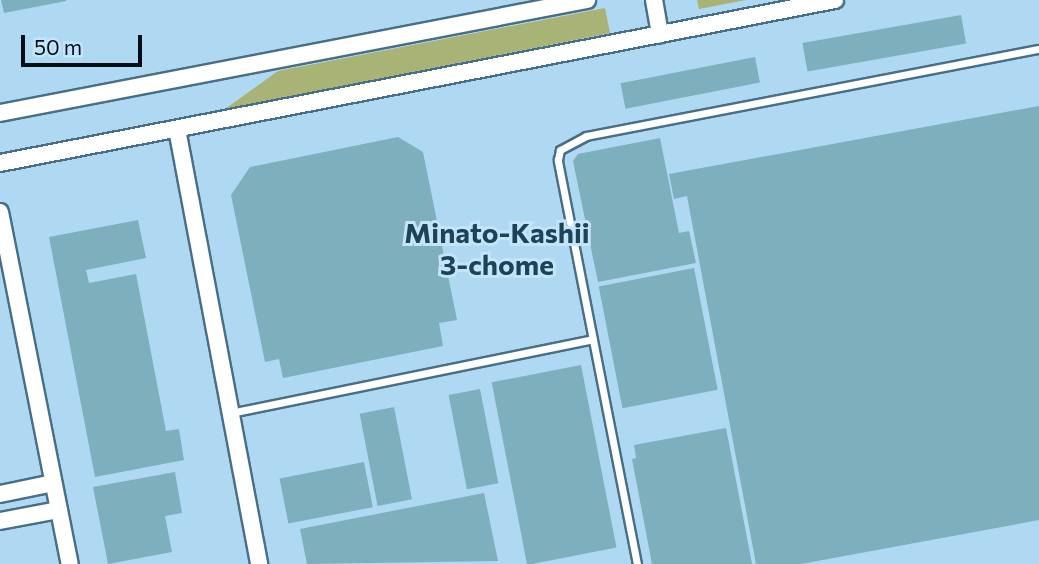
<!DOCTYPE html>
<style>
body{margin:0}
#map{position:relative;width:1039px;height:564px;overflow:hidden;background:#afd8f3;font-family:Commissioner,sans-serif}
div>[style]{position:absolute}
.green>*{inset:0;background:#a8b375}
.building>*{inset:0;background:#7dafbd;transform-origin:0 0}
.roads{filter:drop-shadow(2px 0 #496f86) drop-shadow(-2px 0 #496f86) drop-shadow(0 2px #496f86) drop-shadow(0 -2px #496f86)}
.service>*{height:7px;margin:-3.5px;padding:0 3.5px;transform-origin:3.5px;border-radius:3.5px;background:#fff}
.tertiary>*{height:16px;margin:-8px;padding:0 8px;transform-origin:8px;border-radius:8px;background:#fff}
span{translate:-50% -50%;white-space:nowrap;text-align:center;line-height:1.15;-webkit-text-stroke:6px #c4e4fa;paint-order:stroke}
.neighbourhood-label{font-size:28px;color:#1d4358;font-weight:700}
.scale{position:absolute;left:21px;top:35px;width:121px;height:32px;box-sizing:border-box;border:4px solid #010d16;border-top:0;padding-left:9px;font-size:21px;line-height:24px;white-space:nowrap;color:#010d16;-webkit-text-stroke:5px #c4e4fa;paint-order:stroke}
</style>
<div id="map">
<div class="green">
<i style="clip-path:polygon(697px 0,746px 0,699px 9px)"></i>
<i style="clip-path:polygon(605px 8px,610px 33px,225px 109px,278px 71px)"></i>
</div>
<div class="building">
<i style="clip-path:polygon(1px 0,66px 0,66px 1px,4px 13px)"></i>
<i style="left:961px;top:15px;width:29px;height:161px;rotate:80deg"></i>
<i style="left:755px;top:57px;width:26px;height:137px;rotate:79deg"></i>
<i style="clip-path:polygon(1039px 106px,1039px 520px,801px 564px,756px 564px,687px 196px,674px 199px,669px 174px)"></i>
<i style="clip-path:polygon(398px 137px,423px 152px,457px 320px,439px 323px,443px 346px,283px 378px,279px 359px,265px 362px,231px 195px,250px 167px)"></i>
<i style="clip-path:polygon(660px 138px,679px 233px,689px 231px,696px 263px,598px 282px,573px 161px,578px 154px)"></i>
<i style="clip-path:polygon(138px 220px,146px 258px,86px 270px,89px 283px,136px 274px,166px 431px,179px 429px,184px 460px,95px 477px,49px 237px)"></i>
<i style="left:694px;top:268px;width:124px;height:97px;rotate:79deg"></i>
<i style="left:581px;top:365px;width:186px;height:91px;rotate:79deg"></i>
<i style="left:480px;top:389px;width:96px;height:32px;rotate:79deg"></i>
<i style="left:394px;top:407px;width:94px;height:35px;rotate:79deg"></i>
<i style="clip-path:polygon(726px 428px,752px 564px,652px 564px,632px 459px,636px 458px,634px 445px)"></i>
<i style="left:364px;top:462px;width:46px;height:86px;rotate:79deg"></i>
<i style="clip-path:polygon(175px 472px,182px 513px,165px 516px,172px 552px,108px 564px,93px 487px)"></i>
<i style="clip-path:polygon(484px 493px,498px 561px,307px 564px,300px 529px)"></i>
</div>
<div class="roads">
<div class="service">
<i style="left:230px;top:413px;width:370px;rotate:-11.5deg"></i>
<i style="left:637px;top:564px;width:412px;rotate:-101.1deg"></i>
<i style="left:558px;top:160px;width:10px;rotate:-79deg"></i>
<i style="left:560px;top:150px;width:30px;rotate:-28deg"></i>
<i style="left:586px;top:136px;width:461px;rotate:-10.9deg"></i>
</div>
<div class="tertiary">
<i style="left:654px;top:0;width:35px;rotate:80deg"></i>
<i style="left:0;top:113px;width:598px;rotate:-10.9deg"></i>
<i style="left:177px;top:129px;width:443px;rotate:79.3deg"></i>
<i style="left:0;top:163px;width:851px;rotate:-11.05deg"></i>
<i style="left:0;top:212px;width:359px;rotate:78.8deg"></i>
<i style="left:0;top:494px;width:54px;rotate:-11.7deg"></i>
<i style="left:0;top:521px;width:60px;rotate:-10.6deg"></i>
</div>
</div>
<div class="neighbourhood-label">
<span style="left:497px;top:248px">Minato-Kashii<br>3-chome</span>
</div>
<div class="scale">50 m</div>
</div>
